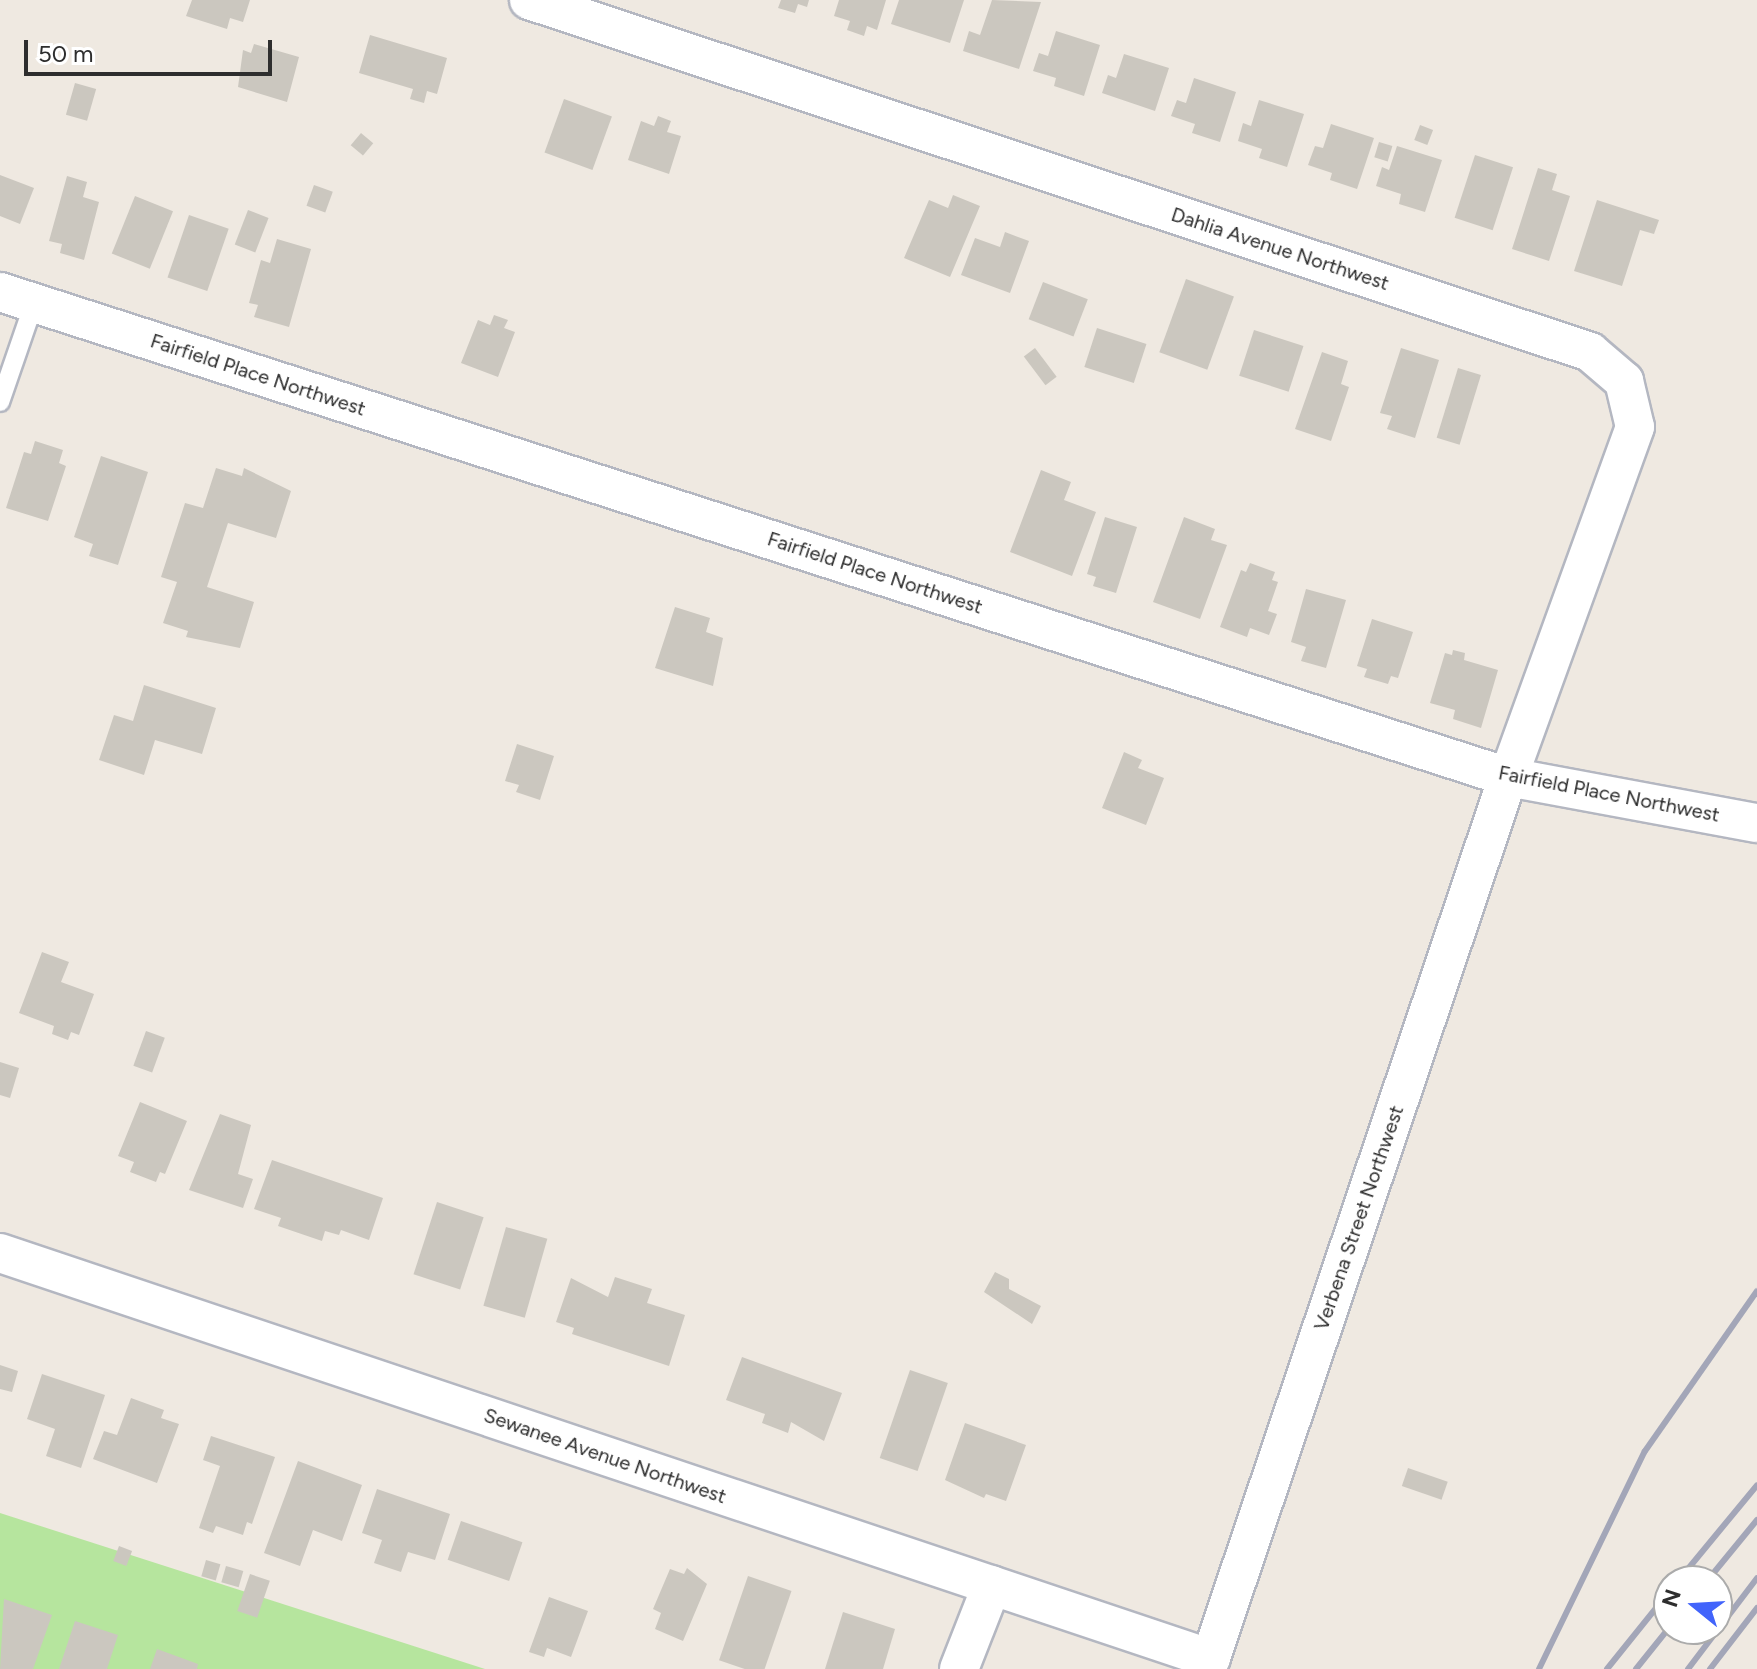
<!DOCTYPE html>
<style>
body{margin:0}
#map{position:relative;width:1757px;height:1669px;overflow:hidden;background:#efe9e1;font-family:Figtree,sans-serif}
div>[style]{position:absolute}
.green>*{inset:0;background:#b6e59e}
.building>*{inset:0;background:#cbc7bf;transform-origin:0 0}
.roads{filter:drop-shadow(2px 0 #b4b7c1) drop-shadow(-2px 0 #b4b7c1) drop-shadow(0 2px #b4b7c1) drop-shadow(0 -2px #b4b7c1)}
.lane>*{height:18px;margin:-9px;padding:0 9px;transform-origin:9px;border-radius:9px;background:#fff}
.street>*{height:38px;margin:-19px;padding:0 19px;transform-origin:19px;border-radius:19px;background:#fff}
.rail>*{height:6px;margin:-3px;padding:0 3px;transform-origin:3px;border-radius:3px;background:#a3a6b8}
span{translate:-50% -50%;white-space:nowrap;text-align:center;line-height:1.15;-webkit-text-stroke:6px #fff;paint-order:stroke}
.street-label{font-size:20px;color:#2e2e2e}
.north{position:absolute;left:1653px;top:1565px;width:80px;height:80px;box-sizing:border-box;background:#fff;border:2px solid #ababab;border-radius:50%;rotate:288deg;font-size:22px;font-weight:700;line-height:32px;text-align:center;color:#2e2e2e}
.north::after{content:'';display:block;margin:auto;width:28px;height:36px;background:#4264fb;clip-path:polygon(50% 0,100% 100%,50% 72%,0 100%)}
.scale{position:absolute;left:24px;top:40px;width:248px;height:36px;box-sizing:border-box;border:4px solid #2e2e2e;border-top:0;padding-left:10px;font-size:24px;line-height:28px;white-space:nowrap;color:#2e2e2e;-webkit-text-stroke:6px #fff;paint-order:stroke}
</style>
<div id="map">
<div class="green">
<i style="clip-path:polygon(0 1513px,485px 1669px,0 1669px)"></i>
</div>
<div class="building">
<i style="clip-path:polygon(192px 0,250px 0,243px 22px,230px 18px,227px 29px,186px 16px)"></i>
<i style="clip-path:polygon(781px 0,809px 0,807px 7px,798px 4px,795px 13px,778px 8px)"></i>
<i style="clip-path:polygon(839px 0,886px 0,877px 30px,867px 26px,864px 36px,847px 30px,850px 21px,834px 16px)"></i>
<i style="clip-path:polygon(899px 0,964px 0,950px 43px,891px 24px)"></i>
<i style="clip-path:polygon(992px 0,1041px 2px,1019px 69px,963px 51px,969px 31px,980px 35px)"></i>
<i style="clip-path:polygon(1056px 31px,1100px 45px,1084px 96px,1054px 86px,1056px 78px,1033px 71px,1039px 53px,1048px 56px)"></i>
<i style="clip-path:polygon(370px 35px,447px 58px,437px 94px,427px 91px,424px 103px,410px 99px,413px 89px,359px 73px)"></i>
<i style="clip-path:polygon(254px 44px,299px 57px,287px 102px,238px 87px,243px 50px,251px 53px)"></i>
<i style="clip-path:polygon(1124px 54px,1169px 68px,1155px 111px,1102px 93px,1108px 75px,1116px 78px)"></i>
<i style="clip-path:polygon(1194px 78px,1236px 92px,1220px 142px,1192px 133px,1195px 124px,1171px 116px,1177px 100px,1186px 103px)"></i>
<i style="left:75px;top:83px;width:22px;height:33px;rotate:16deg"></i>
<i style="left:564px;top:99px;width:51px;height:57px;rotate:20deg"></i>
<i style="clip-path:polygon(1259px 100px,1304px 114px,1287px 167px,1259px 158px,1262px 149px,1238px 141px,1243px 123px,1251px 126px)"></i>
<i style="clip-path:polygon(658px 116px,671px 121px,667px 132px,681px 136px,669px 174px,628px 160px,641px 121px,654px 126px)"></i>
<i style="clip-path:polygon(1331px 124px,1374px 138px,1357px 189px,1330px 180px,1332px 173px,1308px 165px,1315px 146px,1323px 148px)"></i>
<i style="left:1420px;top:125px;width:14px;height:16px;rotate:21deg"></i>
<i style="left:361px;top:133px;width:16px;height:16px;rotate:40deg"></i>
<i style="left:1379px;top:142px;width:14px;height:16px;rotate:17deg"></i>
<i style="clip-path:polygon(1397px 146px,1442px 160px,1425px 212px,1399px 204px,1401px 194px,1376px 186px,1382px 167px,1389px 170px)"></i>
<i style="left:1475px;top:155px;width:40px;height:66px;rotate:18deg"></i>
<i style="clip-path:polygon(1538px 168px,1557px 174px,1552px 190px,1570px 196px,1549px 261px,1512px 249px)"></i>
<i style="clip-path:polygon(0 175px,34px 188px,20px 224px,0 216px)"></i>
<i style="clip-path:polygon(67px 176px,87px 182px,83px 197px,99px 202px,84px 260px,60px 253px,62px 244px,49px 241px)"></i>
<i style="left:314px;top:185px;width:20px;height:22px;rotate:20deg"></i>
<i style="clip-path:polygon(953px 195px,980px 206px,950px 277px,904px 258px,929px 200px,948px 208px)"></i>
<i style="left:135px;top:196px;width:41px;height:62px;rotate:22deg"></i>
<i style="clip-path:polygon(1597px 200px,1659px 220px,1654px 234px,1640px 230px,1622px 286px,1574px 271px)"></i>
<i style="left:248px;top:210px;width:22px;height:37px;rotate:21deg"></i>
<i style="left:189px;top:215px;width:42px;height:66px;rotate:19deg"></i>
<i style="clip-path:polygon(1005px 232px,1029px 241px,1010px 293px,961px 275px,975px 238px,1000px 247px)"></i>
<i style="clip-path:polygon(277px 239px,311px 249px,289px 327px,254px 317px,258px 305px,249px 303px,261px 260px,270px 263px)"></i>
<i style="left:1186px;top:279px;width:51px;height:78px;rotate:20deg"></i>
<i style="left:1043px;top:282px;width:48px;height:40px;rotate:21deg"></i>
<i style="clip-path:polygon(494px 315px,508px 320px,504px 328px,515px 332px,498px 377px,461px 363px,478px 320px,490px 325px)"></i>
<i style="left:1097px;top:328px;width:52px;height:41px;rotate:18deg"></i>
<i style="left:1254px;top:330px;width:52px;height:48px;rotate:18deg"></i>
<i style="left:1035px;top:348px;width:36px;height:14px;rotate:53deg"></i>
<i style="clip-path:polygon(1401px 348px,1439px 360px,1415px 438px,1387px 429px,1392px 416px,1380px 413px)"></i>
<i style="clip-path:polygon(1322px 352px,1348px 361px,1341px 384px,1349px 387px,1331px 441px,1295px 429px)"></i>
<i style="left:1458px;top:368px;width:24px;height:73px;rotate:17deg"></i>
<i style="clip-path:polygon(35px 441px,63px 450px,59px 463px,66px 466px,48px 521px,6px 508px,24px 452px,31px 454px)"></i>
<i style="clip-path:polygon(101px 456px,148px 472px,118px 565px,89px 556px,93px 544px,74px 537px)"></i>
<i style="clip-path:polygon(216px 468px,242px 476px,244px 468px,291px 491px,276px 538px,228px 523px,207px 587px,254px 602px,240px 648px,186px 637px,188px 631px,163px 623px,177px 582px,161px 577px,185px 503px,203px 508px)"></i>
<i style="clip-path:polygon(1041px 470px,1071px 482px,1064px 500px,1096px 512px,1072px 576px,1010px 552px)"></i>
<i style="clip-path:polygon(1105px 517px,1137px 527px,1116px 593px,1093px 586px,1096px 577px,1087px 574px)"></i>
<i style="clip-path:polygon(1184px 517px,1215px 529px,1211px 540px,1227px 545px,1200px 619px,1153px 602px)"></i>
<i style="clip-path:polygon(1250px 563px,1275px 572px,1272px 580px,1278px 582px,1268px 611px,1277px 614px,1269px 635px,1250px 628px,1247px 637px,1220px 627px,1241px 570px,1246px 572px)"></i>
<i style="clip-path:polygon(1306px 589px,1346px 600px,1326px 668px,1301px 661px,1306px 647px,1291px 642px)"></i>
<i style="clip-path:polygon(675px 607px,710px 618px,706px 632px,723px 638px,713px 686px,655px 668px)"></i>
<i style="clip-path:polygon(1372px 619px,1413px 632px,1398px 678px,1391px 676px,1388px 684px,1364px 677px,1367px 669px,1357px 666px)"></i>
<i style="clip-path:polygon(1453px 650px,1465px 653px,1464px 660px,1498px 670px,1481px 728px,1453px 719px,1455px 710px,1430px 703px,1445px 653px,1452px 655px)"></i>
<i style="clip-path:polygon(144px 685px,216px 708px,202px 754px,155px 740px,144px 775px,99px 760px,114px 715px,133px 721px)"></i>
<i style="clip-path:polygon(517px 744px,554px 756px,540px 800px,516px 792px,519px 785px,505px 781px)"></i>
<i style="clip-path:polygon(1124px 752px,1142px 760px,1138px 768px,1164px 778px,1146px 825px,1102px 808px)"></i>
<i style="clip-path:polygon(42px 952px,69px 962px,61px 982px,94px 994px,79px 1035px,71px 1032px,68px 1040px,52px 1034px,54px 1026px,19px 1013px)"></i>
<i style="left:146px;top:1031px;width:20px;height:37px;rotate:20deg"></i>
<i style="clip-path:polygon(0 1062px,19px 1068px,10px 1098px,0 1095px)"></i>
<i style="clip-path:polygon(140px 1102px,187px 1121px,165px 1174px,160px 1172px,156px 1182px,130px 1172px,134px 1162px,118px 1156px)"></i>
<i style="clip-path:polygon(220px 1114px,251px 1125px,238px 1174px,253px 1179px,243px 1208px,189px 1190px)"></i>
<i style="clip-path:polygon(272px 1160px,383px 1198px,369px 1240px,341px 1230px,339px 1235px,325px 1231px,322px 1241px,278px 1226px,281px 1218px,254px 1209px)"></i>
<i style="left:437px;top:1202px;width:49px;height:76px;rotate:18deg"></i>
<i style="left:506px;top:1227px;width:43px;height:82px;rotate:16deg"></i>
<i style="clip-path:polygon(995px 1272px,1009px 1279px,1009px 1289px,1041px 1306px,1032px 1324px,984px 1292px)"></i>
<i style="clip-path:polygon(615px 1277px,652px 1289px,647px 1303px,685px 1315px,669px 1366px,572px 1334px,574px 1328px,556px 1322px,571px 1278px,608px 1297px)"></i>
<i style="clip-path:polygon(742px 1357px,842px 1393px,824px 1441px,791px 1422px,788px 1433px,762px 1423px,765px 1414px,726px 1400px)"></i>
<i style="clip-path:polygon(0 1365px,18px 1371px,12px 1392px,0 1389px)"></i>
<i style="left:910px;top:1370px;width:40px;height:93px;rotate:19deg"></i>
<i style="clip-path:polygon(42px 1374px,105px 1395px,81px 1468px,46px 1456px,55px 1429px,27px 1419px)"></i>
<i style="clip-path:polygon(131px 1398px,164px 1410px,161px 1418px,179px 1424px,157px 1483px,93px 1459px,104px 1431px,117px 1435px)"></i>
<i style="clip-path:polygon(965px 1423px,1026px 1445px,1006px 1501px,986px 1494px,984px 1498px,945px 1480px)"></i>
<i style="clip-path:polygon(211px 1436px,275px 1457px,252px 1524px,247px 1522px,243px 1535px,216px 1526px,213px 1533px,199px 1528px,220px 1466px,203px 1460px)"></i>
<i style="clip-path:polygon(298px 1461px,362px 1485px,342px 1541px,313px 1530px,300px 1566px,264px 1553px)"></i>
<i style="left:1408px;top:1468px;width:42px;height:19px;rotate:19deg"></i>
<i style="clip-path:polygon(377px 1489px,450px 1514px,435px 1560px,408px 1552px,401px 1572px,374px 1563px,382px 1540px,362px 1533px)"></i>
<i style="left:461px;top:1521px;width:65px;height:41px;rotate:19deg"></i>
<i style="left:119px;top:1546px;width:14px;height:16px;rotate:21deg"></i>
<i style="left:206px;top:1560px;width:15px;height:17px;rotate:16deg"></i>
<i style="left:226px;top:1566px;width:18px;height:17px;rotate:16deg"></i>
<i style="clip-path:polygon(687px 1568px,707px 1584px,683px 1641px,655px 1629px,661px 1613px,653px 1609px,670px 1569px,684px 1574px)"></i>
<i style="left:250px;top:1574px;width:21px;height:39px;rotate:19deg"></i>
<i style="left:748px;top:1576px;width:46px;height:89px;rotate:19deg"></i>
<i style="clip-path:polygon(549px 1597px,588px 1611px,571px 1657px,547px 1648px,544px 1657px,529px 1652px)"></i>
<i style="clip-path:polygon(4px 1599px,52px 1615px,33px 1669px,0 1669px)"></i>
<i style="clip-path:polygon(843px 1612px,895px 1629px,883px 1669px,825px 1669px)"></i>
<i style="clip-path:polygon(75px 1621px,118px 1635px,107px 1669px,59px 1669px)"></i>
<i style="clip-path:polygon(157px 1649px,198px 1664px,197px 1669px,150px 1669px)"></i>
</div>
<div class="roads">
<div class="lane">
<i style="left:0;top:402px;width:105px;rotate:-71deg"></i>
</div>
<div class="street">
<i style="left:529px;top:0;width:1118px;rotate:18.35deg"></i>
<i style="left:1590px;top:352px;width:45px;rotate:40.5deg"></i>
<i style="left:1624px;top:381px;width:47px;rotate:76.6deg"></i>
<i style="left:1635px;top:427px;width:372px;rotate:109.9deg"></i>
<i style="left:1508px;top:777px;width:941px;rotate:108.65deg"></i>
<i style="left:0;top:292px;width:1584px;rotate:17.83deg"></i>
<i style="left:1508px;top:777px;width:253px;rotate:10.5deg"></i>
<i style="left:0;top:1253px;width:1277px;rotate:18.53deg"></i>
<i style="left:959px;top:1669px;width:90px;rotate:-68.6deg"></i>
</div>
</div>
<div class="rail">
<i style="left:1678px;top:1581px;width:124px;rotate:-50.5deg"></i>
<i style="left:1707px;top:1581px;width:79px;rotate:-50.7deg"></i>
<i style="left:1539px;top:1669px;width:242px;rotate:-64.1deg"></i>
<i style="left:1645px;top:1451px;width:195px;rotate:-55deg"></i>
<i style="left:1607px;top:1669px;width:99px;rotate:-51.2deg"></i>
<i style="left:1636px;top:1669px;width:53px;rotate:-51.2deg"></i>
<i style="left:1688px;top:1669px;width:114px;rotate:-52.8deg"></i>
<i style="left:1710px;top:1669px;width:77px;rotate:-52.4deg"></i>
</div>
<div class="street-label">
<span style="left:1280px;top:249px;rotate:18deg">Dahlia Avenue Northwest</span>
<span style="left:258px;top:375px;rotate:18deg">Fairfield Place Northwest</span>
<span style="left:875px;top:573px;rotate:18deg">Fairfield Place Northwest</span>
<span style="left:1609px;top:794px;rotate:11deg">Fairfield Place Northwest</span>
<span style="left:1359px;top:1218px;rotate:-71deg">Verbena Street Northwest</span>
<span style="left:605px;top:1456px;rotate:19deg">Sewanee Avenue Northwest</span>
</div>
<div class="north">N</div>
<div class="scale">50 m</div>
</div>
